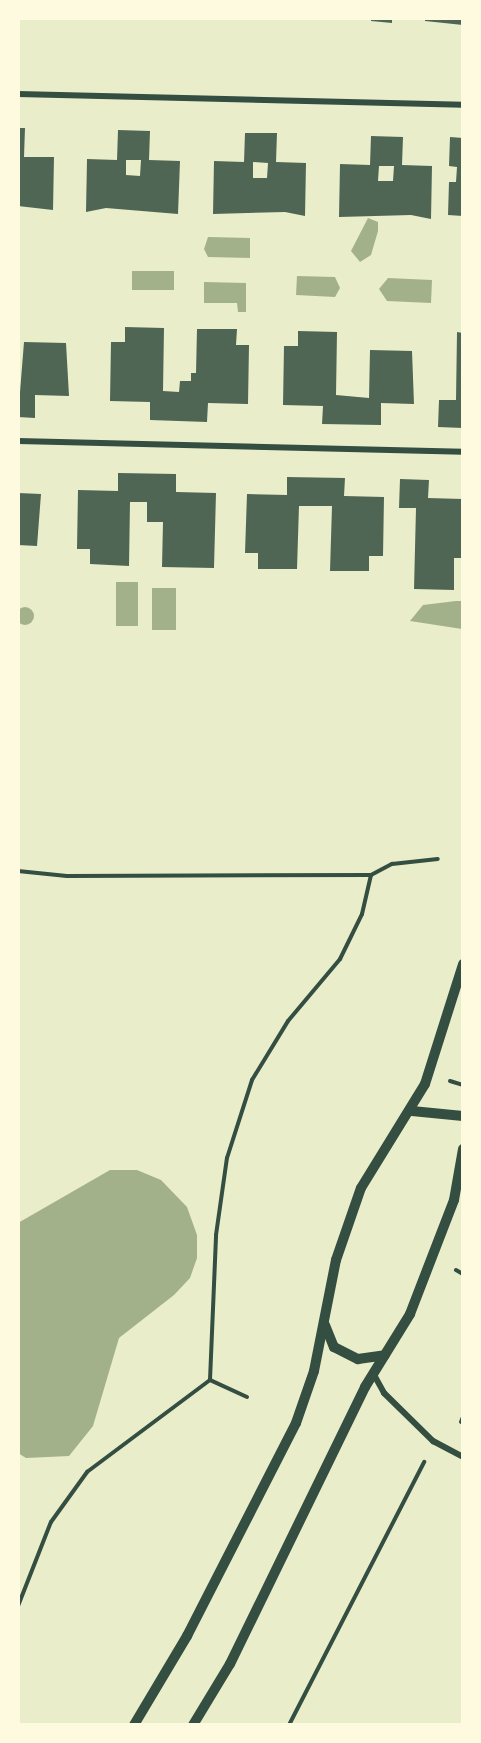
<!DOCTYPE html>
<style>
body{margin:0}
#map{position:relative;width:481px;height:1743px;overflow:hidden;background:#e9edc9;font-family:Montserrat,sans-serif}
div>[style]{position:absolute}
.water>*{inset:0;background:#a3b18a;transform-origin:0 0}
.round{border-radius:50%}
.building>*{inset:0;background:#4f6655}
.path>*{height:4px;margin:-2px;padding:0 2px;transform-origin:2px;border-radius:2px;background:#344e41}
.minor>*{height:6px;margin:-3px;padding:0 3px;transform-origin:3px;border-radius:3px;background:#344e41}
.tertiary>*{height:10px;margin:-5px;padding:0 5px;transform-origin:5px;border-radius:5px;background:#344e41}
span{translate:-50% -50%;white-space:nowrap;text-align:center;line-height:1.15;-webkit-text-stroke:6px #fefae0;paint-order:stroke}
.frame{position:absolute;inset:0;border:20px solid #fefae0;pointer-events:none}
</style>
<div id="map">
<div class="water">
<i style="clip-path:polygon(368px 218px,378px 222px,378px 231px,371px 255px,360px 262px,351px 251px)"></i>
<i style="clip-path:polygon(208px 237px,250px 238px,250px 258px,208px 257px,204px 249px)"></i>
<i style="left:174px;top:271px;width:19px;height:42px;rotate:90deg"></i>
<i style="clip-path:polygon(297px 276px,335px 277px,340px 288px,335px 297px,296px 295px)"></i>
<i style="clip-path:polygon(388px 278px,432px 280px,431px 303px,387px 301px,379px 289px)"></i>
<i style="clip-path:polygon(204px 282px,246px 283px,246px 312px,238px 312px,237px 303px,204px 303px)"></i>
<i style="left:116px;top:582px;width:22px;height:44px"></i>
<i style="left:152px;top:588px;width:24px;height:42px"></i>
<i style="clip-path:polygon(456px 601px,463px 601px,462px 629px,410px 621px,423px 605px)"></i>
<i class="round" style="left:16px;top:607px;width:18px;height:18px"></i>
<i style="clip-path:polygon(110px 1170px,137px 1170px,161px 1180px,187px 1207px,197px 1235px,197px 1258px,190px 1278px,174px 1295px,119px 1338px,93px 1426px,69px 1456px,26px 1458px,18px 1453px,18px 1223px)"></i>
</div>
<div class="building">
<i style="clip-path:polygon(371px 18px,392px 18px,392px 23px,371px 21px)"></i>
<i style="clip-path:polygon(425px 18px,463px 18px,463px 25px,425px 21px)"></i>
<i style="clip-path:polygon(18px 128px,25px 128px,24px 157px,54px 157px,53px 210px,18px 206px)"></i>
<i style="clip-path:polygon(evenodd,118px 130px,150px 131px,149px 160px,180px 161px,178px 214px,106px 208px,86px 212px,87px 159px,117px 160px,118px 130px,126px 160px,141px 160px,140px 176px,126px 175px,126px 160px)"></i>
<i style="clip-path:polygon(evenodd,245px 133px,277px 133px,276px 162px,306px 163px,305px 216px,285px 212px,213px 214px,214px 161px,244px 162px,245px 133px,253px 162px,268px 163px,267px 178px,253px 178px,253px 162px)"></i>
<i style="clip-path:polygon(evenodd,371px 136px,403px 137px,402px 165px,432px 166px,431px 219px,411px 215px,339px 217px,340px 164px,370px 165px,371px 136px,379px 166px,394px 166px,393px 181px,378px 181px,379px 166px)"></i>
<i style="clip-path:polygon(450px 137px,463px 138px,463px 216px,448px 215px,449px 182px,456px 182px,457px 167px,449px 166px)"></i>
<i style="clip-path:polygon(125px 327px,164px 328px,163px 391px,179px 392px,180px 381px,191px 381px,191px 373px,196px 373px,197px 329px,237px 329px,236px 345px,249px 345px,248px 404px,208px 403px,207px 422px,150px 420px,150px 402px,110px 401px,111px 342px,125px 342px)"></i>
<i style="clip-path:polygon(298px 331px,337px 332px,336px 395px,369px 398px,370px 350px,412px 351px,414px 404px,381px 403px,381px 425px,322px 424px,323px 406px,283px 405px,284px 346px,298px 346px)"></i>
<i style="clip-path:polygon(457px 332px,463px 333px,463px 428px,438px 427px,439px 400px,456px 400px)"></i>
<i style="clip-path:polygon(24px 342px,66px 343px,69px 396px,35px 395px,35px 418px,18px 417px)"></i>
<i style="clip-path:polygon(118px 473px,176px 474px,176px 492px,216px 493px,214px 568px,162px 567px,163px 522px,147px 522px,147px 502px,130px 502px,129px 566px,90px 564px,90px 549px,77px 549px,78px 490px,118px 491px)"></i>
<i style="clip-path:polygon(287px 477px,345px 478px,344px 496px,384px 497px,383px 556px,369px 556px,369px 571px,330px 571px,332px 506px,299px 506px,297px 569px,258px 569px,258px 553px,245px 553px,247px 494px,287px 495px)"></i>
<i style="clip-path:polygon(400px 479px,429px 480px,428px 498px,463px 499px,463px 558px,454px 558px,454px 590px,414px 589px,416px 508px,399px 508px)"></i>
<i style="clip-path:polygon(18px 493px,41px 494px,37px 546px,18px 545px)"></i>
</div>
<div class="path">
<i style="left:18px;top:871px;width:49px;rotate:5.8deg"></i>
<i style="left:67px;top:876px;width:304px;rotate:-0.2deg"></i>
<i style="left:371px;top:875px;width:24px;rotate:-28deg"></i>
<i style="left:392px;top:864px;width:46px;rotate:-6.2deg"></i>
<i style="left:18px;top:1047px;width:92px;rotate:90deg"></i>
<i style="left:450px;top:1081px;width:14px;rotate:17deg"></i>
<i style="left:456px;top:1270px;width:8px;rotate:30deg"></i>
<i style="left:463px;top:1333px;width:33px;rotate:90deg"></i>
<i style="left:247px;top:1397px;width:41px;rotate:-155.3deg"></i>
<i style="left:210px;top:1380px;width:145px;rotate:-87.6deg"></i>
<i style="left:216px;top:1235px;width:78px;rotate:-81.9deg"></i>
<i style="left:227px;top:1158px;width:82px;rotate:-72.2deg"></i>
<i style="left:252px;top:1080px;width:69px;rotate:-58.6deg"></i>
<i style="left:288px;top:1021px;width:81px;rotate:-50deg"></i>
<i style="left:340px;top:959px;width:50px;rotate:-63.9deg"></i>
<i style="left:362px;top:914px;width:40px;rotate:-77deg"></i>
<i style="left:461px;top:1422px;width:5px;rotate:-68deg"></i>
<i style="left:18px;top:1606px;width:90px;rotate:-68.6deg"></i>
<i style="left:51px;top:1522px;width:62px;rotate:-54.2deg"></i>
<i style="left:87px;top:1472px;width:154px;rotate:-36.8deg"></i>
<i style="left:289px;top:1725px;width:296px;rotate:-62.8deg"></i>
</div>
<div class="minor">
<i style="left:18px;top:94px;width:445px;rotate:1.4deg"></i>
<i style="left:18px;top:441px;width:445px;rotate:1.4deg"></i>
<i style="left:373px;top:1373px;width:23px;rotate:61deg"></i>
<i style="left:384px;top:1393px;width:69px;rotate:44.4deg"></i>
<i style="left:433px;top:1441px;width:34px;rotate:28deg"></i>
</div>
<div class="tertiary">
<i style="left:412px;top:1111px;width:51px;rotate:5.6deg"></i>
<i style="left:325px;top:1325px;width:24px;rotate:68deg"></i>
<i style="left:334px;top:1347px;width:27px;rotate:27deg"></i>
<i style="left:358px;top:1359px;width:27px;rotate:-8deg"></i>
<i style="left:134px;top:1725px;width:104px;rotate:-59.2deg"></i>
<i style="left:187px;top:1636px;width:239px;rotate:-62.9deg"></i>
<i style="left:296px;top:1423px;width:55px;rotate:-70.9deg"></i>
<i style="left:314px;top:1371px;width:113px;rotate:-78.8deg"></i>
<i style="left:336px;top:1260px;width:76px;rotate:-70.9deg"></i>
<i style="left:361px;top:1188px;width:122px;rotate:-58.4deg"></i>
<i style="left:425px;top:1084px;width:126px;rotate:-72.4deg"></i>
<i style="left:193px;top:1725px;width:71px;rotate:-58.8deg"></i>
<i style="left:230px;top:1664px;width:308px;rotate:-64deg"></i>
<i style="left:365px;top:1387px;width:86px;rotate:-58.3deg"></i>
<i style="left:410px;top:1314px;width:122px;rotate:-68.9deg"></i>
<i style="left:454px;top:1200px;width:52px;rotate:-80deg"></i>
</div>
<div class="frame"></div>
</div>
